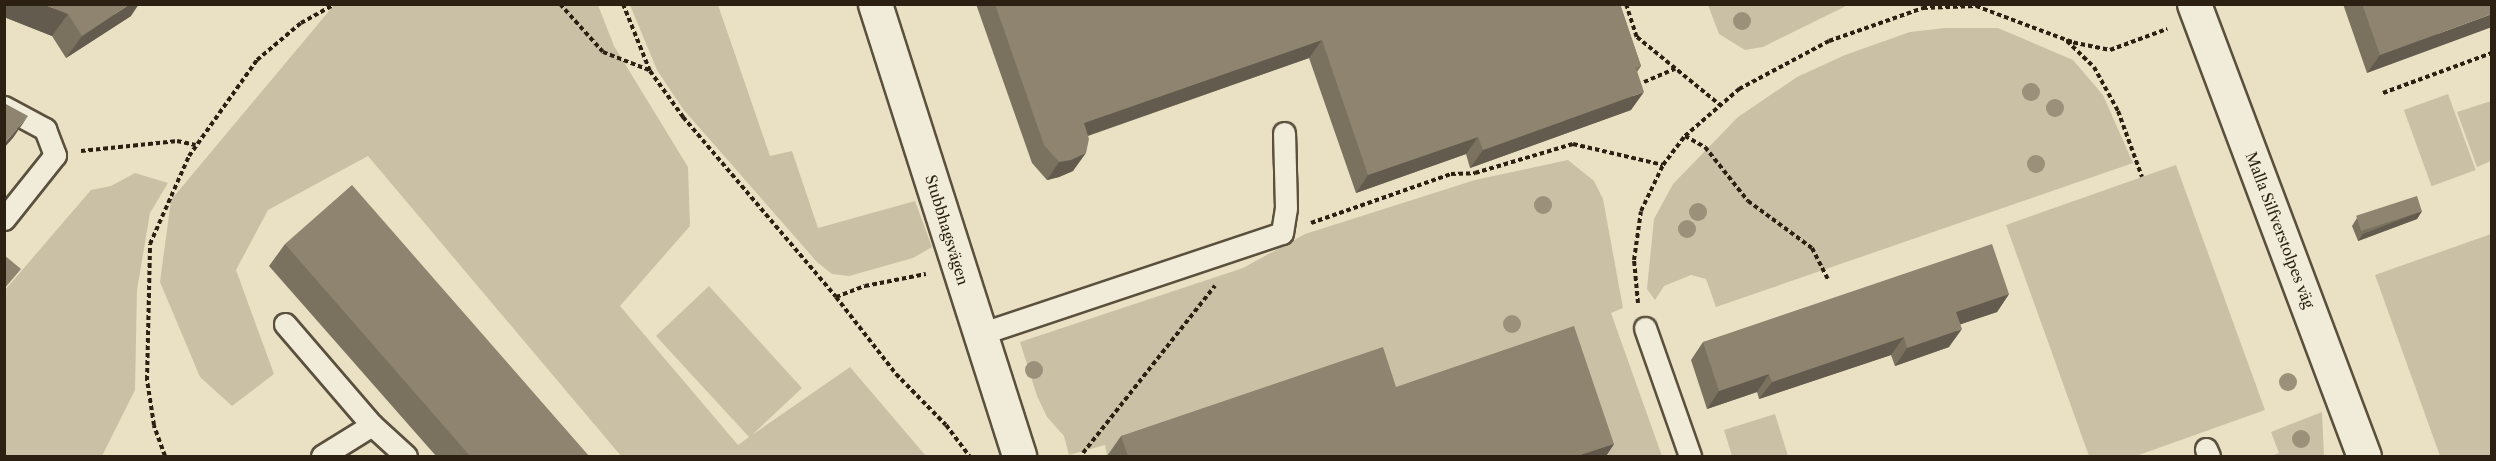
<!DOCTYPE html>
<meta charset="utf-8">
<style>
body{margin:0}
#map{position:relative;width:2496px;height:461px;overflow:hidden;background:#eae1c4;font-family:"Libre Caslon Text",serif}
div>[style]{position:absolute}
.green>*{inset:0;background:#cac0a6;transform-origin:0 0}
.path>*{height:4px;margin-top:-2px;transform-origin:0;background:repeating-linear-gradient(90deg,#2b2012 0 4.5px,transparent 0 7.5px)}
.roads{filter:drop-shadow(2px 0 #5b503e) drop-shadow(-2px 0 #5b503e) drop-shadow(0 2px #5b503e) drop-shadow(0 -2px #5b503e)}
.lane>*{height:21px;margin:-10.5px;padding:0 10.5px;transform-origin:10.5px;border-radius:10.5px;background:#f1ecd9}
.street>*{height:33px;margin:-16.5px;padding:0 16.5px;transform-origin:16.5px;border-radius:16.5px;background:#f1ecd9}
.trees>*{width:18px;height:18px;margin:-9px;border-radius:50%;background:#9b917a}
.wall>*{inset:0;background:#7a725f}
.shaded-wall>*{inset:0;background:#635c4e}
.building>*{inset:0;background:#8e846f;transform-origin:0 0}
span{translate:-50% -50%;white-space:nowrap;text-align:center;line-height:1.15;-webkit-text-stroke:4.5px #f1ecd9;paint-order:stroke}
.street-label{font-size:15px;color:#2b2012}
.frame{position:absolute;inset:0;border:6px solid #2b2012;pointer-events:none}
</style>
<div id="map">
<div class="green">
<i style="clip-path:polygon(334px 5px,598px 5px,614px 46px,688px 167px,690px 226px,620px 306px,738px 445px,749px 437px,656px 336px,709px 286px,802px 388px,752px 435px,850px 367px,926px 456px,621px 456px,368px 156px,268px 210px,236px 270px,274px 374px,232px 406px,200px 377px,160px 282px,171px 200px)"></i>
<i style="clip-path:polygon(630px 5px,718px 5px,770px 156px,792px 151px,818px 228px,915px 201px,932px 247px,913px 258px,849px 276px,832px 274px,817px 262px,683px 109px,657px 70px)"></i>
<i style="clip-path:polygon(1708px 5px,1848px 5px,1763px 47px,1745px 50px,1719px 34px)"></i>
<i style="clip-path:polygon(1945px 28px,1998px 28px,2073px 60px,2103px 95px,2133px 163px,1716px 307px,1706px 279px,1691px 275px,1664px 286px,1655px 300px,1647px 289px,1654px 219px,1673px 184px,1738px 117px,1797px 77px,1845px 55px,1910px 32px)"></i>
<i style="left:2448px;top:94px;width:81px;height:47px;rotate:70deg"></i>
<i style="clip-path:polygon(2491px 101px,2491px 161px,2477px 167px,2457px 112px)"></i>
<i style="clip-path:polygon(1568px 160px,1594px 181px,1603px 199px,1623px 308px,1611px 313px,1662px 456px,1598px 456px,1382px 407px,1107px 456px,1105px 445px,1069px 455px,1064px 436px,1047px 417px,1037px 396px,1020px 342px,1243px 268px,1305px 234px,1475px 180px)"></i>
<i style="clip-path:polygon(2176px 165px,2265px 410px,2136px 456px,2089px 456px,2006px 225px)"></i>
<i style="clip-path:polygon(135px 173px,168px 183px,150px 213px,137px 290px,135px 390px,102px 456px,5px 456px,5px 290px,91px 190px,111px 186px)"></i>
<i style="clip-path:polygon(2491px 234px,2491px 456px,2440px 456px,2375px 275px)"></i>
<i style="clip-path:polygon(2322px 412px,2324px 456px,2271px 456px,2279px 453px,2271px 432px)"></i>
<i style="clip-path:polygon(1775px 414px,1788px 456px,1732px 456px,1724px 430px)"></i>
</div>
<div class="path">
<i style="left:560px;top:4px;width:64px;rotate:48.1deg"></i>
<i style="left:603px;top:52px;width:49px;rotate:21.4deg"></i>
<i style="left:623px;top:4px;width:72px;rotate:68.1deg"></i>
<i style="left:650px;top:71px;width:57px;rotate:54.3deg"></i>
<i style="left:683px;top:117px;width:236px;rotate:49.6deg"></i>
<i style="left:836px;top:297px;width:31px;rotate:-21deg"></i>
<i style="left:865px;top:286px;width:62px;rotate:-11.1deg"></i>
<i style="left:1626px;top:4px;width:35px;rotate:72deg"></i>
<i style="left:1637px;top:37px;width:107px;rotate:39.3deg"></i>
<i style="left:2067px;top:41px;width:37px;rotate:44deg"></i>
<i style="left:2094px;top:67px;width:50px;rotate:61.4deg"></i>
<i style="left:2118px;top:111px;width:70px;rotate:70deg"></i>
<i style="left:1644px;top:82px;width:34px;rotate:-23deg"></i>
<i style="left:2383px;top:93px;width:116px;rotate:-20.2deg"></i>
<i style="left:1685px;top:136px;width:23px;rotate:29deg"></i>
<i style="left:1705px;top:147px;width:69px;rotate:51.5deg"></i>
<i style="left:1748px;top:201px;width:79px;rotate:36.3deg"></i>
<i style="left:1812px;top:248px;width:35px;rotate:63deg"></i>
<i style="left:81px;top:151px;width:97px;rotate:-5.9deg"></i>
<i style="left:177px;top:141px;width:19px;rotate:12deg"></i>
<i style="left:1311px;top:223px;width:148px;rotate:-19.3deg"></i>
<i style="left:1451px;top:174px;width:24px;rotate:-2deg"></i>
<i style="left:1475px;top:173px;width:102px;rotate:-16.5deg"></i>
<i style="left:1573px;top:144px;width:92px;rotate:13.1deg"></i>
<i style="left:836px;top:297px;width:98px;rotate:52.1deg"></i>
<i style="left:896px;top:374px;width:71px;rotate:45.6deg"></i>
<i style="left:946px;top:425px;width:39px;rotate:53deg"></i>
<i style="left:1638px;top:303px;width:43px;rotate:-95.3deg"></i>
<i style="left:1634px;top:260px;width:49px;rotate:-81.9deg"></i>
<i style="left:1641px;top:211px;width:51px;rotate:-64.4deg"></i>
<i style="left:1663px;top:165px;width:36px;rotate:-53deg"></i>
<i style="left:1685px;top:136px;width:72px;rotate:-41deg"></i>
<i style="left:1739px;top:89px;width:102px;rotate:-28.1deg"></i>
<i style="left:1829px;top:41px;width:100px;rotate:-19.3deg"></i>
<i style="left:1923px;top:8px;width:53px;rotate:-2.2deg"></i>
<i style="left:1976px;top:6px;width:103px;rotate:20.6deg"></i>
<i style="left:2072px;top:42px;width:6px;rotate:-171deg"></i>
<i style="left:2066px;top:41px;width:45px;rotate:11.6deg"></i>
<i style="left:2110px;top:50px;width:61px;rotate:-20.2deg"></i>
<i style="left:1083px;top:453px;width:213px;rotate:-51.7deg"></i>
<i style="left:165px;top:456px;width:33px;rotate:-110deg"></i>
<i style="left:154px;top:425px;width:46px;rotate:-98.8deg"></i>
<i style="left:147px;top:380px;width:136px;rotate:-88.7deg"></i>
<i style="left:150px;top:244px;width:96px;rotate:-66.1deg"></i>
<i style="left:189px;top:156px;width:118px;rotate:-54.7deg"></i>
<i style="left:257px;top:60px;width:57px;rotate:-40.1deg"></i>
<i style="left:301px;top:23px;width:39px;rotate:-29deg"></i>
</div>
<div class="roads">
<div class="lane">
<i style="left:4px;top:107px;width:47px;rotate:28.2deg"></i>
<i style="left:45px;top:129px;width:28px;rotate:69deg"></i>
<i style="left:55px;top:155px;width:82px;rotate:128.6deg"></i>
<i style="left:285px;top:324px;width:133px;rotate:49.3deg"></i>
<i style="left:372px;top:425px;width:46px;rotate:42.4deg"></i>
<i style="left:1645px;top:328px;width:136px;rotate:70.6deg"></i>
<i style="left:980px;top:334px;width:318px;rotate:-18.5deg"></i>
<i style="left:1282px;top:233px;width:25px;rotate:-81deg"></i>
<i style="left:1286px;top:208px;width:75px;rotate:-91.5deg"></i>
<i style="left:2206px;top:449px;width:8px;rotate:67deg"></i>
<i style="left:322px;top:456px;width:59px;rotate:-31.8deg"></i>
</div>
<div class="street">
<i style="left:875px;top:4px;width:474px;rotate:72.3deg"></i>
<i style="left:2194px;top:4px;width:483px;rotate:69.4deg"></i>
</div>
</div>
<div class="trees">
<i style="left:1742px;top:21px"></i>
<i style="left:2031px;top:92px"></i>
<i style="left:2055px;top:108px"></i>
<i style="left:2036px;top:164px"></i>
<i style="left:1543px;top:205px"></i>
<i style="left:1698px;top:212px"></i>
<i style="left:1687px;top:229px"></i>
<i style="left:1512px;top:324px"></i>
<i style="left:1034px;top:370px"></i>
<i style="left:2288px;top:382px"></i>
<i style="left:2301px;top:439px"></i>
</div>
<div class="wall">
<i style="clip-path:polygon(4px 4px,131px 16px,66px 58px,52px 36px,4px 17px)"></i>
<i style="clip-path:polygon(976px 4px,1620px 4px,1641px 66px,1637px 72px,1631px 110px,1470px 168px,1466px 154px,1356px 193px,1309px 58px,1088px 136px,1073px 171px,1059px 177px,1047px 180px,1032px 163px)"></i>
<i style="clip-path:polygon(2343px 4px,2492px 4px,2367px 73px)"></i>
<i style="clip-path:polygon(2422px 211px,2417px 219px,2358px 241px,2352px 226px,2357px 218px)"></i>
<i style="clip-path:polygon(285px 244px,589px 456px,436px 456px,269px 266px)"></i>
<i style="clip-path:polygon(2009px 294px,1997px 312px,1960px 324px,1949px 347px,1895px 366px,1891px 355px,1759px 399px,1757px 392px,1707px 409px,1691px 360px,1703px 342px)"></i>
<i style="clip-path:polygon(1396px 387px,1614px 444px,1606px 456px,1107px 456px,1121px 436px)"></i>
</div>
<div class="shaded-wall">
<i style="clip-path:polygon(4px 4px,43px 4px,68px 14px,52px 36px,4px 17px)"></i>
<i style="clip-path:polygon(130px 4px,139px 4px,131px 16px,66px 58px,82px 36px)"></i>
<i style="clip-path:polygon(2492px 14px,2492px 27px,2367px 73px,2380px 55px)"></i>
<i style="clip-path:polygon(1322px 40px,1309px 58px,1072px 141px,1084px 123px)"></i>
<i style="clip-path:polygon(1644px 92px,1631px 110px,1470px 168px,1483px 150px)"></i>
<i style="clip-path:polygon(28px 116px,13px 138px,4px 148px,4px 144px)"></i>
<i style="clip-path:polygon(1478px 137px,1466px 154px,1356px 193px,1368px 175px)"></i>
<i style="clip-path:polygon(1086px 153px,1073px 171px,1059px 177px,1047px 180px,1059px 162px)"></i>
<i style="clip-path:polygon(2422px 211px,2417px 219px,2358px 241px,2363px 234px)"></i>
<i style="clip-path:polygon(2009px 294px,1997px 312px,1944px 330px,1956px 312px)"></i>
<i style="clip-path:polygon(1962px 329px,1949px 347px,1895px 366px,1907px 348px)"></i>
<i style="clip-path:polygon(1904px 337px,1891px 355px,1759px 399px,1772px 382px)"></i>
<i style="clip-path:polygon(1769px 374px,1757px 392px,1707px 409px,1719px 391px)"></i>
<i style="clip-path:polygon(1614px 444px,1606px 456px,1577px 456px)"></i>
</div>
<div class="building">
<i style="clip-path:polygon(43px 4px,130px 4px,82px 36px,68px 14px)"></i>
<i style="clip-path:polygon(995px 4px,1620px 4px,1641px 66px,1636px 68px,1644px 92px,1483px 150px,1478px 137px,1368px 175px,1322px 40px,1084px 123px,1089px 139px,1086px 153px,1071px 160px,1059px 162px,1044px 145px)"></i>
<i style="clip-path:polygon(2362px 4px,2492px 4px,2492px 14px,2380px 55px)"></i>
<i style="clip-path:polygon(4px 103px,28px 116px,4px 144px)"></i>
<i style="clip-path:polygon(352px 185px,589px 456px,470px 456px,285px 244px)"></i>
<i style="left:2417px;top:196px;width:16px;height:64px;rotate:72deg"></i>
<i style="clip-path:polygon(1992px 244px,2009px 294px,1956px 312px,1962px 329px,1907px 348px,1904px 337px,1772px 382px,1769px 374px,1719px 391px,1703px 342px)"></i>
<i style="clip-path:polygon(4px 255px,21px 269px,4px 289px)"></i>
<i style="clip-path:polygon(1574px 326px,1614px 444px,1577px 456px,1128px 456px,1121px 436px,1383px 347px,1396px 387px)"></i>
</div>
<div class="street-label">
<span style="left:947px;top:230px;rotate:73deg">Stubbhagsvägen</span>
<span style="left:2280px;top:230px;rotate:69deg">Malla Silfverstolpes väg</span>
</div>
<div class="frame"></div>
</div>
